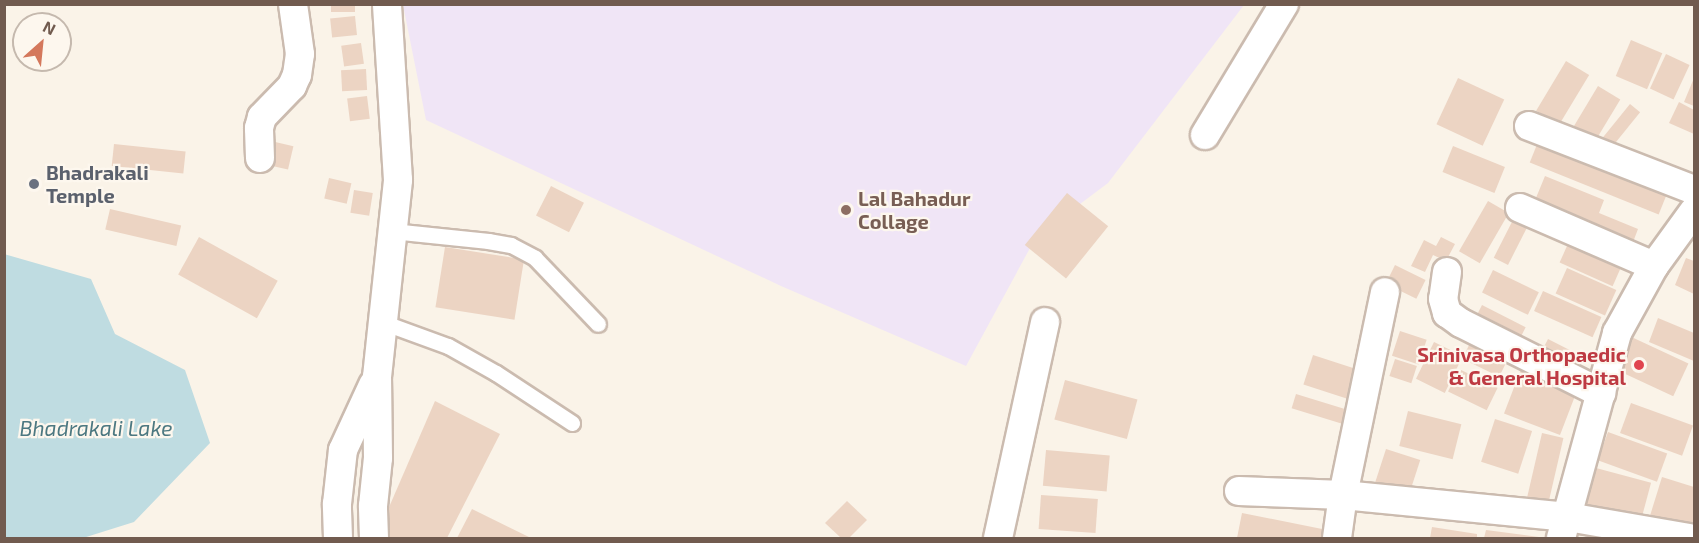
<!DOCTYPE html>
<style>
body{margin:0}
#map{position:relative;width:1699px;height:543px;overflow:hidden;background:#faf3e8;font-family:"Exo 2",sans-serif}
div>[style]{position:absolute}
.education>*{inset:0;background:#f0e5f6}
.water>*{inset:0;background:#bfdce1}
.building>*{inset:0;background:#ecd4c3;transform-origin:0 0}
.roads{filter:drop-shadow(2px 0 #cbbbaf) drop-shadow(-2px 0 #cbbbaf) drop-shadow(0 2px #cbbbaf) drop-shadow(0 -2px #cbbbaf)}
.lane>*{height:15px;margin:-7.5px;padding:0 7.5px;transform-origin:7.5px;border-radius:7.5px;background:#fff}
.street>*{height:28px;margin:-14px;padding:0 14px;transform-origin:14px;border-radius:14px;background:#fff}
.dots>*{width:16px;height:16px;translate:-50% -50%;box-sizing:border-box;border:3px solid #fdf7ee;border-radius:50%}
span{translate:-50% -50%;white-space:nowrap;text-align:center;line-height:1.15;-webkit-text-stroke:4.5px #fdf7ee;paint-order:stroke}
.worship-label{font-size:20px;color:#5b616d;font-weight:700}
.left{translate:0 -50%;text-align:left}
.education-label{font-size:20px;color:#785e54;font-weight:700}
.health-label{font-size:20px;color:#be3a42;font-weight:700}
.right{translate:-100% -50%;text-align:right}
.water-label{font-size:21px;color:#4c7881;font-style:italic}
.frame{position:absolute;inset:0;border:6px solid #715b4f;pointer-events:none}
.north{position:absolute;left:12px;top:12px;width:60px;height:60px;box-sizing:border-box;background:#fdf7ee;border:2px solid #c5b9ae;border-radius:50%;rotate:27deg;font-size:16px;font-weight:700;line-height:24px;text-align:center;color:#715b4f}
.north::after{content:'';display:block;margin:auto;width:21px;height:27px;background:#d4785c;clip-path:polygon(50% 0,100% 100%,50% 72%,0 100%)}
</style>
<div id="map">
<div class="education">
<i style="clip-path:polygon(403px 5px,1244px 5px,1108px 183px,1036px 237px,966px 366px,781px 286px,426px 120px)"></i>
</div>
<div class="water">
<i style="clip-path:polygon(4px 254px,91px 279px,115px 334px,185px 370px,210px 443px,134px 522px,83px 538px,5px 538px)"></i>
</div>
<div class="building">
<i style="left:331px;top:4px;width:24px;height:8px"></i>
<i style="left:355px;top:16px;width:19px;height:25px;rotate:84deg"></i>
<i style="left:1631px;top:40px;width:34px;height:39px;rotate:23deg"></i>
<i style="left:361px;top:43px;width:21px;height:20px;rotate:82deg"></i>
<i style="left:1666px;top:54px;width:26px;height:38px;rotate:25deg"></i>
<i style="left:1566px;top:61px;width:27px;height:58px;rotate:31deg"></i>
<i style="left:366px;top:69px;width:21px;height:25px;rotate:87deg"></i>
<i style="left:1458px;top:78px;width:51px;height:51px;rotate:25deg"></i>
<i style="clip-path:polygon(1694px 78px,1694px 106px,1684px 102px)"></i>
<i style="left:1598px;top:86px;width:26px;height:53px;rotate:31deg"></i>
<i style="left:367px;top:96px;width:23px;height:20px;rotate:83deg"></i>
<i style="clip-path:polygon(1679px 102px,1694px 110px,1694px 134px,1669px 123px)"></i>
<i style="left:1630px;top:104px;width:13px;height:46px;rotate:39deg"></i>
<i style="left:271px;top:141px;width:23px;height:24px;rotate:13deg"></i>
<i style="left:1538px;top:142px;width:139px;height:22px;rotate:22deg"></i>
<i style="left:114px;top:144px;width:72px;height:22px;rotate:6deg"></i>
<i style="left:1453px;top:146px;width:56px;height:28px;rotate:22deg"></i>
<i style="clip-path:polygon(1545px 176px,1604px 200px,1599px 213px,1638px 229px,1630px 250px,1531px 210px)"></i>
<i style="left:329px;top:178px;width:23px;height:21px;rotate:13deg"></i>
<i style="left:551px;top:186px;width:37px;height:33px;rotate:27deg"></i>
<i style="left:354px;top:190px;width:19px;height:23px;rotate:9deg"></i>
<i style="left:1067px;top:193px;width:53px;height:67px;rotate:39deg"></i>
<i style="left:1488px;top:201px;width:24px;height:58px;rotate:30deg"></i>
<i style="left:110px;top:209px;width:73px;height:21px;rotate:13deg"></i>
<i style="left:1516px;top:214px;width:16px;height:49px;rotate:27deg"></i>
<i style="left:199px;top:237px;width:90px;height:43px;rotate:29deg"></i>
<i style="clip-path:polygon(1441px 237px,1455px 244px,1446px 261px,1433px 255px,1425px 272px,1411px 266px,1424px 240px,1436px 246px)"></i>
<i style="left:1571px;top:237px;width:58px;height:28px;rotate:24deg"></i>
<i style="left:445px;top:247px;width:80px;height:61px;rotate:9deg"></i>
<i style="clip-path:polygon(1686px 258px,1694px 261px,1694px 294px,1675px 285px)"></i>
<i style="left:1395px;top:265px;width:34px;height:21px;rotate:26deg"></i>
<i style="left:1567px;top:268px;width:54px;height:28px;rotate:24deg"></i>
<i style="left:1493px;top:270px;width:51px;height:25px;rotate:26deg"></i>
<i style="left:1543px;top:291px;width:64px;height:22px;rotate:24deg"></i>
<i style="left:1482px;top:305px;width:49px;height:21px;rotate:27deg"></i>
<i style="clip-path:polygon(1658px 318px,1694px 333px,1694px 361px,1649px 342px)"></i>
<i style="left:1400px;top:331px;width:28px;height:26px;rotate:18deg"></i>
<i style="left:1625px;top:334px;width:70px;height:36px;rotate:25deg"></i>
<i style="left:1472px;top:339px;width:41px;height:22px;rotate:26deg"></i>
<i style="left:1548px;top:339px;width:37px;height:16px;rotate:27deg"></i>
<i style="left:1434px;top:342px;width:32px;height:41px;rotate:26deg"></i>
<i style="left:1313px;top:355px;width:51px;height:31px;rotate:18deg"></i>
<i style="left:1395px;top:359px;width:23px;height:18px;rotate:18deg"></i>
<i style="left:1523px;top:364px;width:60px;height:53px;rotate:21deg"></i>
<i style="left:1459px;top:369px;width:43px;height:25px;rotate:26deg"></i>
<i style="left:1065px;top:380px;width:75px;height:41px;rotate:15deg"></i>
<i style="left:1296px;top:394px;width:63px;height:15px;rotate:17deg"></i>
<i style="clip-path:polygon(435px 401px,500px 434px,447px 538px,385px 538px,380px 528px)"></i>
<i style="left:1631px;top:403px;width:66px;height:32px;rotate:20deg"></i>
<i style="left:1408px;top:411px;width:55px;height:36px;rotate:14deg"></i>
<i style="left:1495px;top:419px;width:39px;height:45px;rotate:18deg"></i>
<i style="left:1608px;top:432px;width:63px;height:30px;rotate:20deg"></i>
<i style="left:1542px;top:433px;width:22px;height:67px;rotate:13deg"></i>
<i style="left:1386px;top:449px;width:36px;height:38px;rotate:18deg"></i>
<i style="left:1046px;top:450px;width:64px;height:36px;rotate:5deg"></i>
<i style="left:1596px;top:468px;width:57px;height:44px;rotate:15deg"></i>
<i style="clip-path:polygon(1662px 477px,1694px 487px,1694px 532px,1649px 519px)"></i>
<i style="left:1041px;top:495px;width:57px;height:34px;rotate:4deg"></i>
<i style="clip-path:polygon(847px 501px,867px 520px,849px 538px,841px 538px,825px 523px)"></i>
<i style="clip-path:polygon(472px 509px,531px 538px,457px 538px)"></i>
<i style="clip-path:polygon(1242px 513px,1332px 531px,1331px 538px,1237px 538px)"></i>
<i style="clip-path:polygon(1432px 527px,1477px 534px,1477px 538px,1430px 538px)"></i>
<i style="clip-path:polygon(1486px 530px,1539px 537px,1538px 538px,1484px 538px)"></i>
</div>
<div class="roads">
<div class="lane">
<i style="left:392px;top:231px;width:97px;rotate:5.9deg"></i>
<i style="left:488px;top:241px;width:23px;rotate:10deg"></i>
<i style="left:511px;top:245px;width:27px;rotate:28deg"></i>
<i style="left:535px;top:258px;width:91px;rotate:46.3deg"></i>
<i style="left:382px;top:322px;width:70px;rotate:20deg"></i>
<i style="left:448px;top:346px;width:55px;rotate:29.4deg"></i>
<i style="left:496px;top:373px;width:91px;rotate:33.3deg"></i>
</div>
<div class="street">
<i style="left:1529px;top:126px;width:177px;rotate:21.2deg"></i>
<i style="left:1205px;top:135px;width:153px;rotate:-58.9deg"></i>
<i style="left:260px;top:158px;width:30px;rotate:-92deg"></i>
<i style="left:259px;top:128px;width:11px;rotate:-75deg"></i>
<i style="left:262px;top:117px;width:43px;rotate:-45.9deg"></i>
<i style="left:292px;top:86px;width:12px;rotate:-66deg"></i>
<i style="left:297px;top:75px;width:21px;rotate:-82deg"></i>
<i style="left:300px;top:54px;width:50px;rotate:-98deg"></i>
<i style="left:1520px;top:208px;width:146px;rotate:23.4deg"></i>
<i style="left:1447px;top:272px;width:27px;rotate:98deg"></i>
<i style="left:1443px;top:299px;width:15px;rotate:74deg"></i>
<i style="left:1447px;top:313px;width:17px;rotate:36deg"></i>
<i style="left:1461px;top:323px;width:157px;rotate:26.6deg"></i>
<i style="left:1239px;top:491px;width:104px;rotate:2.2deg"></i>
<i style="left:1343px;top:495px;width:226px;rotate:5.6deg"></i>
<i style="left:1568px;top:517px;width:123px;rotate:9.8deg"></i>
<i style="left:338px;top:538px;width:34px;rotate:-92deg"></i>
<i style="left:337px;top:504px;width:54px;rotate:-83.7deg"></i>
<i style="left:343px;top:450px;width:72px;rotate:-65.2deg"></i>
<i style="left:374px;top:538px;width:32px;rotate:-92deg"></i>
<i style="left:373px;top:506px;width:48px;rotate:-84.1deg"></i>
<i style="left:378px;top:458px;width:81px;rotate:-90.7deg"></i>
<i style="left:377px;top:377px;width:198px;rotate:-83.9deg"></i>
<i style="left:398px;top:180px;width:176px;rotate:-93.6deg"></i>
<i style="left:998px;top:538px;width:221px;rotate:-77.7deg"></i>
<i style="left:1337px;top:538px;width:43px;rotate:-82.1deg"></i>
<i style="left:1343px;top:495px;width:207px;rotate:-78.3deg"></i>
<i style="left:1561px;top:538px;width:213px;rotate:-74.7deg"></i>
<i style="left:1617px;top:333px;width:77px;rotate:-61.1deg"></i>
<i style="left:1654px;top:266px;width:68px;rotate:-54deg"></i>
</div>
</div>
<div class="dots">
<i style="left:34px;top:184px;background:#6b7280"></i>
<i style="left:846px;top:210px;background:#8d6e63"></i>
<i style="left:1639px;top:365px;background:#e0444e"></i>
</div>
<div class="worship-label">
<span class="left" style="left:46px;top:184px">Bhadrakali<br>Temple</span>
</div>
<div class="education-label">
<span class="left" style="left:858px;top:210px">Lal Bahadur<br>Collage</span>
</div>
<div class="health-label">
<span class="right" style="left:1626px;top:366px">Srinivasa Orthopaedic<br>&amp; General Hospital</span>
</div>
<div class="water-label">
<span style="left:96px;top:428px">Bhadrakali Lake</span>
</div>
<div class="frame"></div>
<div class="north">N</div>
</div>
